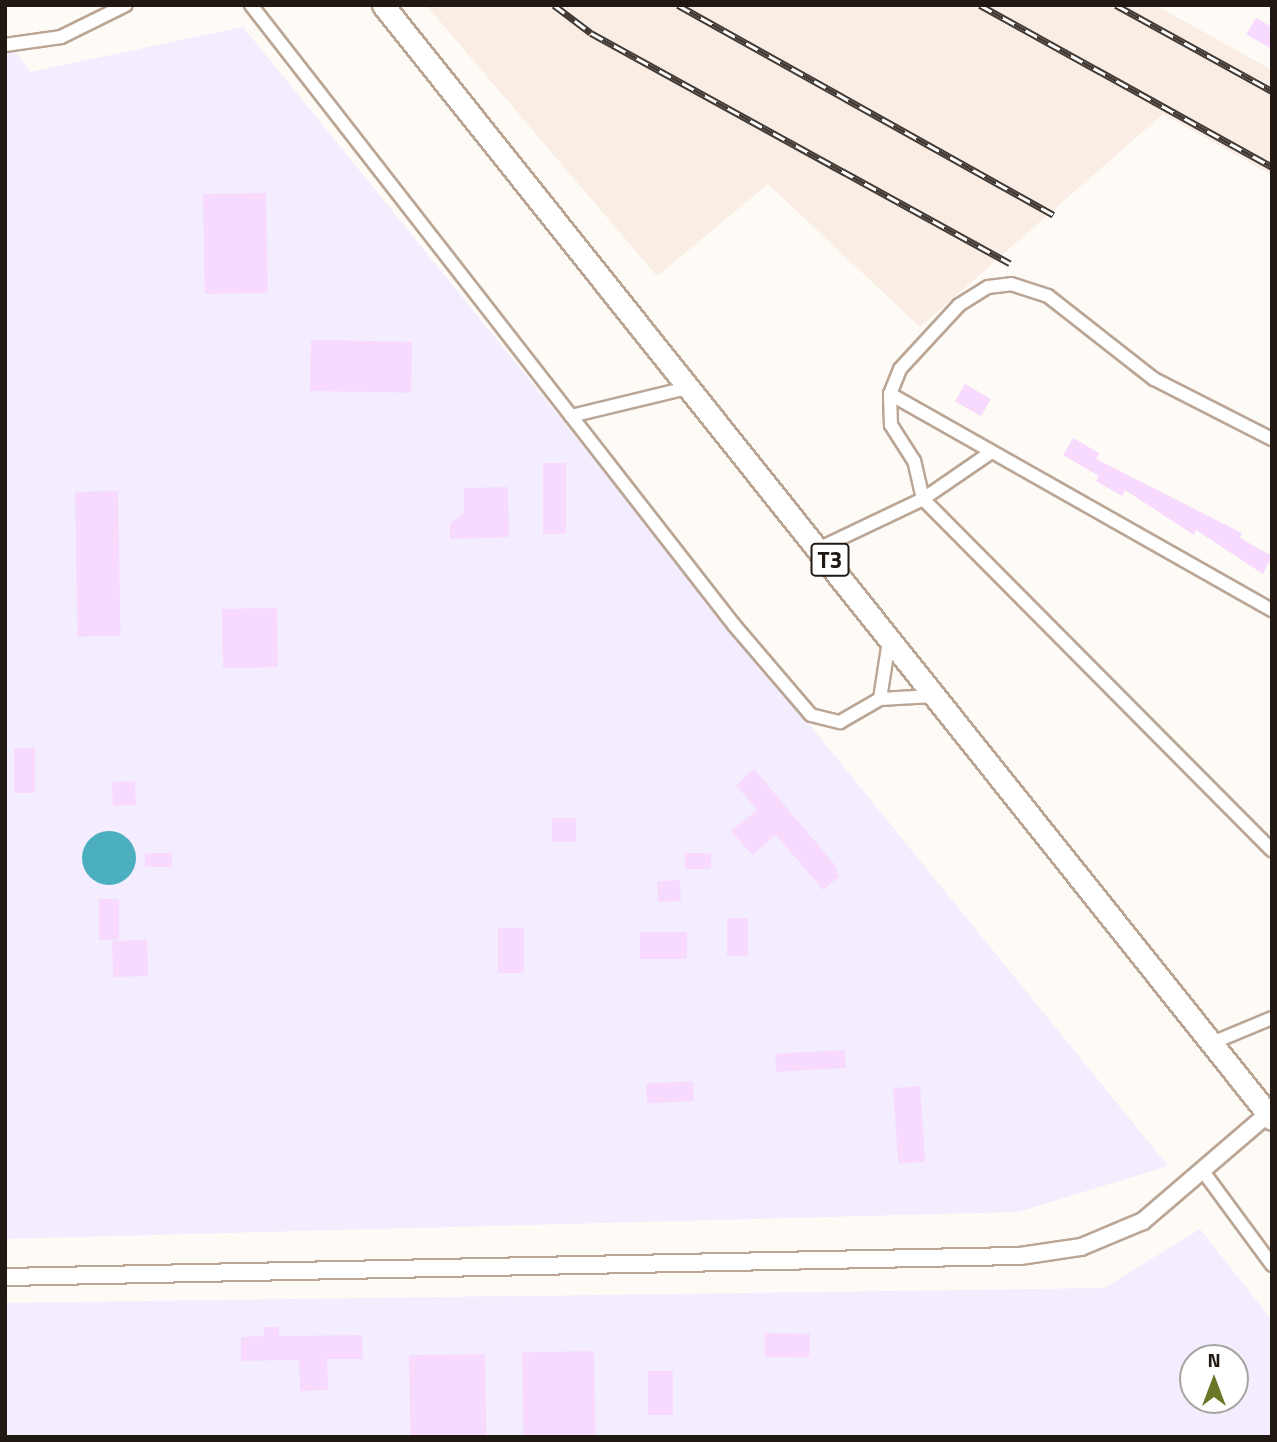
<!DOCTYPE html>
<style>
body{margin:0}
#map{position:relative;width:1277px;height:1442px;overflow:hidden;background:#fefaf6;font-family:"Titillium Web",sans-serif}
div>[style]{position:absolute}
.built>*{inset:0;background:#f9ede4}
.industrial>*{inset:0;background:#f3edff}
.water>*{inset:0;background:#4cafc0}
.round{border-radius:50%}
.building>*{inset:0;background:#f7dafe;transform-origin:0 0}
.roads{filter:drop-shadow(2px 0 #bba696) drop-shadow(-2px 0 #bba696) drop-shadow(0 2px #bba696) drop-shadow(0 -2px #bba696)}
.minor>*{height:12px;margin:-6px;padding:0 6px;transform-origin:6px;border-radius:6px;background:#fff}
.tertiary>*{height:16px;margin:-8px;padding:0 8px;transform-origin:8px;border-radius:8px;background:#fff}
.trunk>*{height:21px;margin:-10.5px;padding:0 10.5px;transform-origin:10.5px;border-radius:10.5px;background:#fff}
.rail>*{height:7px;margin-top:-3.5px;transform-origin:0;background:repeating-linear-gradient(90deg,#fff 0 13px,#413a35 0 26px);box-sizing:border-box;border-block:2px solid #413a35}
span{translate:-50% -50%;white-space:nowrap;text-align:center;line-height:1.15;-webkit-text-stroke:6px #fff;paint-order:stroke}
.shield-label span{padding:2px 5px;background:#fff;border:2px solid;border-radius:5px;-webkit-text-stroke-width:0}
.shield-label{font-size:23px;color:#201913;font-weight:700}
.frame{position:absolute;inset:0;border:7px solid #201913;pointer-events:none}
.north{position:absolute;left:1179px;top:1344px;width:70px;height:70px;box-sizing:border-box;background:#fff;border:2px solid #a6a3a1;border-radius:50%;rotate:0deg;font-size:19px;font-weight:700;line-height:28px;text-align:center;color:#201913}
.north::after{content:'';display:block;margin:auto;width:24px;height:32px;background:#687826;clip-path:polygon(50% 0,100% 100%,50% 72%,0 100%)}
</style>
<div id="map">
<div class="built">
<i style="clip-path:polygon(426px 5px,1155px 5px,1272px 70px,1272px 175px,1163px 114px,920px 327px,768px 184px,657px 276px)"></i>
</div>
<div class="industrial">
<i style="clip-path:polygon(243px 27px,1168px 1166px,1018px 1212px,5px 1239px,5px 37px,30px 72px)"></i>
<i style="clip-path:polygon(evenodd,1200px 1229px,1272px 1320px,1272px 1437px,5px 1437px,5px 1303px,1104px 1288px,1200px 1229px,1193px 1358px,1235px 1358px,1235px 1400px,1193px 1400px,1193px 1358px)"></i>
</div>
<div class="water">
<i class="round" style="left:82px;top:831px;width:54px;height:54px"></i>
</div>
<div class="building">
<i style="clip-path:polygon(1256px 18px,1272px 27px,1272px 49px,1246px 34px)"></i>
<i style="left:266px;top:193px;width:100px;height:63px;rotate:89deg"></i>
<i style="left:311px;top:340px;width:101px;height:51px;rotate:1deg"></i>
<i style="left:965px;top:384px;width:30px;height:20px;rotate:30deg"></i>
<i style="clip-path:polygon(1073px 438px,1099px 453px,1096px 459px,1242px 533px,1240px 538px,1272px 556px,1263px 574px,1196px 530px,1194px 535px,1125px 490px,1122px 496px,1096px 481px,1099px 476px,1063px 455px)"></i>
<i style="left:543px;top:463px;width:23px;height:71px"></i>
<i style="clip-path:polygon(508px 487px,509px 537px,450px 539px,450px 524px,464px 513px,464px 488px)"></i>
<i style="left:118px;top:491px;width:145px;height:43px;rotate:89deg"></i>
<i style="left:277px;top:608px;width:59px;height:55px;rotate:89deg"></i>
<i style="left:14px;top:748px;width:21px;height:45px"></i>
<i style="clip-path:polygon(754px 769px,835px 865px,839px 877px,823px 890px,776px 835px,752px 855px,731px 831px,757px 810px,736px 785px)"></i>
<i style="left:135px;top:781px;width:24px;height:23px;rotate:88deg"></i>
<i style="left:552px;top:818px;width:24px;height:24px"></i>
<i style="left:172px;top:853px;width:14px;height:27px;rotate:90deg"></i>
<i style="left:711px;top:853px;width:16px;height:26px;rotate:90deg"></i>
<i style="left:680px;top:880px;width:21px;height:23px;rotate:87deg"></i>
<i style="left:99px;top:899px;width:20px;height:41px"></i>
<i style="left:727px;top:918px;width:21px;height:38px"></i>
<i style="left:498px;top:928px;width:26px;height:45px"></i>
<i style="left:640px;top:932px;width:47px;height:27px"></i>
<i style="left:147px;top:940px;width:36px;height:35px;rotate:88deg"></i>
<i style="left:845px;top:1050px;width:18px;height:70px;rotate:87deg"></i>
<i style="left:693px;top:1081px;width:20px;height:47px;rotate:87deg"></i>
<i style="left:920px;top:1086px;width:76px;height:27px;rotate:86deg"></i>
<i style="clip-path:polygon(264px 1327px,279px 1327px,279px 1336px,362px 1335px,363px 1359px,327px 1359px,328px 1390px,300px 1391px,299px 1360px,241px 1361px,241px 1337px,264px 1336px)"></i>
<i style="left:765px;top:1333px;width:45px;height:24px;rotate:1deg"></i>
<i style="left:594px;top:1351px;width:86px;height:72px;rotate:89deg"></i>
<i style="left:485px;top:1354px;width:83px;height:76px;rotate:89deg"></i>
<i style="left:648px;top:1371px;width:25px;height:44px"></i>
</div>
<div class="roads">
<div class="minor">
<i style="left:251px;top:5px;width:786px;rotate:52.08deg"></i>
<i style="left:734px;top:625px;width:118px;rotate:49.5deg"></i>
<i style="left:811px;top:715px;width:30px;rotate:14deg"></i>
<i style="left:840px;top:722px;width:46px;rotate:-29.9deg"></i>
<i style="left:880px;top:699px;width:53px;rotate:-3.2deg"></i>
<i style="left:5px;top:45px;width:57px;rotate:-8.1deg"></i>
<i style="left:61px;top:37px;width:72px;rotate:-26.2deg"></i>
<i style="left:890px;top:394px;width:439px;rotate:29.5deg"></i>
<i style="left:571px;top:416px;width:123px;rotate:-13.6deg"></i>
<i style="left:990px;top:453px;width:81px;rotate:145.5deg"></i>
<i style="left:923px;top:499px;width:39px;rotate:-103deg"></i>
<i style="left:914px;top:461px;width:43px;rotate:-122.6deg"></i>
<i style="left:891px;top:425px;width:31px;rotate:-92deg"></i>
<i style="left:890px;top:394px;width:27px;rotate:-68deg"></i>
<i style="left:900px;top:369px;width:87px;rotate:-47.3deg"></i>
<i style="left:959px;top:305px;width:34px;rotate:-32deg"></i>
<i style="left:988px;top:287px;width:23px;rotate:-7deg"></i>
<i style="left:1011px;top:284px;width:39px;rotate:18deg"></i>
<i style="left:1048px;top:296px;width:135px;rotate:38.1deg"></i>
<i style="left:1154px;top:379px;width:132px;rotate:27deg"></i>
<i style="left:820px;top:548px;width:114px;rotate:-25.4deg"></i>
<i style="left:923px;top:499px;width:495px;rotate:45.2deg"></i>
<i style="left:880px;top:699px;width:59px;rotate:-81.2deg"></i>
<i style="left:1212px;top:1043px;width:65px;rotate:-22.6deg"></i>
<i style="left:1205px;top:1174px;width:113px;rotate:53.6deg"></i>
</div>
<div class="tertiary">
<i style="left:5px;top:1277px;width:1015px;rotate:-1.19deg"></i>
<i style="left:1020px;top:1256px;width:62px;rotate:-8.4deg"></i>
<i style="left:1081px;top:1247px;width:67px;rotate:-22.8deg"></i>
<i style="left:1143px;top:1221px;width:165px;rotate:-40.6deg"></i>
</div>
<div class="trunk">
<i style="left:383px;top:5px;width:1425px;rotate:51.41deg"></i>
</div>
</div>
<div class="rail">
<i style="left:554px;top:5px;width:46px;rotate:37.1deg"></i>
<i style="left:591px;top:33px;width:478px;rotate:28.8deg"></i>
<i style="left:678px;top:5px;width:430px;rotate:29.2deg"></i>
<i style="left:980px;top:5px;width:334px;rotate:29deg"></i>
<i style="left:1116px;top:5px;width:178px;rotate:28.9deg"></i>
</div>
<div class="shield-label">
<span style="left:830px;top:560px">T3</span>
</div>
<div class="frame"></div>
<div class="north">N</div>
</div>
